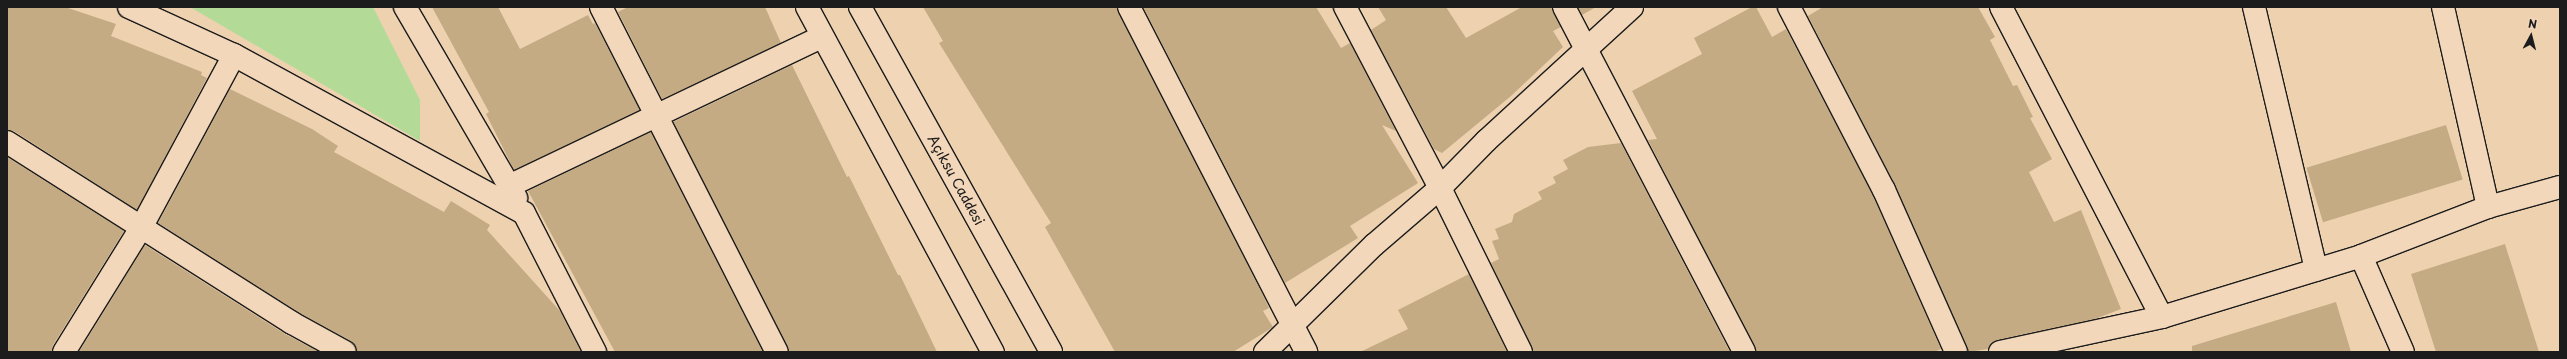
<!DOCTYPE html>
<meta charset="utf-8">
<style>
body{margin:0}
#map{position:relative;width:2567px;height:359px;overflow:hidden;background:#eed2b0;font-family:"Playpen Sans",sans-serif}
div>[style]{position:absolute}
.green>*{inset:0;background:#b3db97}
.building>*{inset:0;background:#c4ab84;transform-origin:0 0}
.roads{filter:drop-shadow(1px 0 #1c1c1c) drop-shadow(-1px 0 #1c1c1c) drop-shadow(0 1px #1c1c1c) drop-shadow(0 -1px #1c1c1c)}
.minor>*{height:22px;margin:-11px;padding:0 11px;transform-origin:11px;border-radius:11px;background:#f3d7ba}
.secondary>*{height:22px;margin:-11px;padding:0 11px;transform-origin:11px;border-radius:11px;background:#f3d7ba}
span{translate:-50% -50%;white-space:nowrap;text-align:center;line-height:1.15;-webkit-text-stroke:3.5px #f3d7ba;paint-order:stroke}
.street-label{font-size:14px;color:#1c1c1c}
.frame{position:absolute;inset:0;border:8px solid #1c1c1c;pointer-events:none}
.north{position:absolute;left:2511px;top:16px;width:40px;height:40px;-webkit-text-stroke:3px #f3d7ba;paint-order:stroke;rotate:7deg;font-size:11px;font-weight:700;line-height:16px;text-align:center;color:#1c1c1c}
.north::after{content:'';display:block;margin:auto;width:14px;height:18px;background:#1c1c1c;clip-path:polygon(50% 0,100% 100%,50% 72%,0 100%)}
</style>
<div id="map">
<div class="green">
<i style="clip-path:polygon(190px 7px,373px 7px,420px 100px,420px 141px)"></i>
</div>
<div class="building">
<i style="clip-path:polygon(7px 7px,65px 7px,116px 24px,111px 36px,202px 72px,201px 75px,207px 78px,137px 210px,14px 131px,7px 130px)"></i>
<i style="clip-path:polygon(432px 7px,498px 7px,520px 49px,588px 15px,593px 24px,595px 23px,640px 110px,514px 170px,486px 114px,489px 112px)"></i>
<i style="clip-path:polygon(628px 7px,765px 7px,781px 43px,662px 99px,618px 12px)"></i>
<i style="clip-path:polygon(923px 7px,1117px 7px,1264px 297px,1269px 308px,1263px 311px,1273px 327px,1233px 352px,1115px 352px,1045px 227px,1051px 223px,939px 43px,943px 41px)"></i>
<i style="clip-path:polygon(1143px 7px,1316px 7px,1341px 48px,1350px 43px,1396px 131px,1382px 125px,1418px 183px,1350px 226px,1358px 238px,1285px 283px)"></i>
<i style="clip-path:polygon(1378px 7px,1446px 7px,1466px 38px,1522px 7px,1552px 7px,1561px 27px,1553px 31px,1563px 47px,1511px 96px,1442px 153px,1434px 149px,1371px 30px,1386px 20px)"></i>
<i style="clip-path:polygon(1578px 7px,1596px 7px,1582px 15px)"></i>
<i style="clip-path:polygon(1752px 7px,1756px 7px,1772px 37px,1786px 29px,1873px 195px,1941px 349px,1934px 352px,1756px 352px,1648px 140px,1657px 139px,1632px 91px,1702px 54px,1694px 38px)"></i>
<i style="clip-path:polygon(1823px 7px,1978px 7px,1995px 37px,1990px 40px,2013px 86px,2017px 85px,2033px 117px,2030px 118px,2052px 159px,2029px 172px,2054px 222px,2081px 210px,2121px 309px,2095px 319px,1997px 340px,1991px 343px,1988px 349px,1968px 352px,1895px 185px,1808px 16px)"></i>
<i style="clip-path:polygon(792px 65px,847px 177px,849px 176px,898px 275px,900px 275px,937px 352px,789px 352px,673px 122px)"></i>
<i style="clip-path:polygon(230px 89px,312px 129px,338px 146px,334px 152px,444px 212px,451px 201px,490px 225px,487px 230px,560px 311px,581px 352px,357px 352px,351px 341px,298px 312px,158px 223px)"></i>
<i style="left:2446px;top:125px;width:57px;height:146px;rotate:73deg"></i>
<i style="clip-path:polygon(651px 132px,763px 352px,615px 352px,528px 191px)"></i>
<i style="clip-path:polygon(1621px 143px,1730px 352px,1533px 352px,1491px 263px,1499px 259px,1492px 241px,1499px 239px,1495px 229px,1512px 222px,1514px 214px,1542px 199px,1538px 192px,1556px 183px,1553px 177px,1568px 169px,1563px 160px,1588px 147px)"></i>
<i style="clip-path:polygon(7px 157px,124px 231px,53px 345px,52px 352px,7px 352px)"></i>
<i style="clip-path:polygon(2505px 244px,2539px 352px,2436px 352px,2411px 274px)"></i>
<i style="clip-path:polygon(145px 245px,285px 334px,319px 352px,79px 352px)"></i>
<i style="clip-path:polygon(1469px 274px,1507px 352px,1360px 352px,1408px 329px,1398px 310px)"></i>
<i style="clip-path:polygon(2336px 302px,2351px 352px,2192px 352px,2192px 346px)"></i>
</div>
<div class="roads">
<div class="minor">
<i style="left:129px;top:7px;width:115px;rotate:24.6deg"></i>
<i style="left:234px;top:55px;width:330px;rotate:28.6deg"></i>
<i style="left:524px;top:213px;width:156px;rotate:62.9deg"></i>
<i style="left:405px;top:7px;width:221px;rotate:59.8deg"></i>
<i style="left:601px;top:7px;width:387px;rotate:63deg"></i>
<i style="left:1129px;top:7px;width:388px;rotate:62.8deg"></i>
<i style="left:1345px;top:7px;width:204px;rotate:62.3deg"></i>
<i style="left:1440px;top:188px;width:183px;rotate:63.7deg"></i>
<i style="left:1564px;top:7px;width:389px;rotate:62.4deg"></i>
<i style="left:1789px;top:7px;width:206px;rotate:62.6deg"></i>
<i style="left:1884px;top:190px;width:177px;rotate:66deg"></i>
<i style="left:2001px;top:7px;width:349px;rotate:62.6deg"></i>
<i style="left:2254px;top:7px;width:270px;rotate:76.7deg"></i>
<i style="left:2443px;top:7px;width:205px;rotate:77.3deg"></i>
<i style="left:7px;top:142px;width:338px;rotate:32.4deg"></i>
<i style="left:292px;top:323px;width:60px;rotate:28.7deg"></i>
<i style="left:509px;top:186px;width:347px;rotate:-25.5deg"></i>
<i style="left:2361px;top:256px;width:105px;rotate:66.4deg"></i>
<i style="left:64px;top:352px;width:148px;rotate:-58.2deg"></i>
<i style="left:142px;top:226px;width:194px;rotate:-61.7deg"></i>
<i style="left:1265px;top:352px;width:153px;rotate:-44.5deg"></i>
<i style="left:1374px;top:245px;width:87px;rotate:-40.8deg"></i>
<i style="left:1440px;top:188px;width:66px;rotate:-45.6deg"></i>
<i style="left:1486px;top:141px;width:198px;rotate:-42.5deg"></i>
<i style="left:2000px;top:352px;width:166px;rotate:-12.2deg"></i>
<i style="left:2162px;top:317px;width:208px;rotate:-17deg"></i>
<i style="left:2361px;top:256px;width:136px;rotate:-21.1deg"></i>
<i style="left:2488px;top:207px;width:75px;rotate:-15.5deg"></i>
</div>
<div class="secondary">
<i style="left:807px;top:7px;width:392px;rotate:61.7deg"></i>
<i style="left:860px;top:7px;width:394px;rotate:61deg"></i>
</div>
</div>
<div class="street-label">
<span style="left:956px;top:180px;rotate:61deg">Açıksu Caddesi</span>
</div>
<div class="frame"></div>
<div class="north">N</div>
</div>
